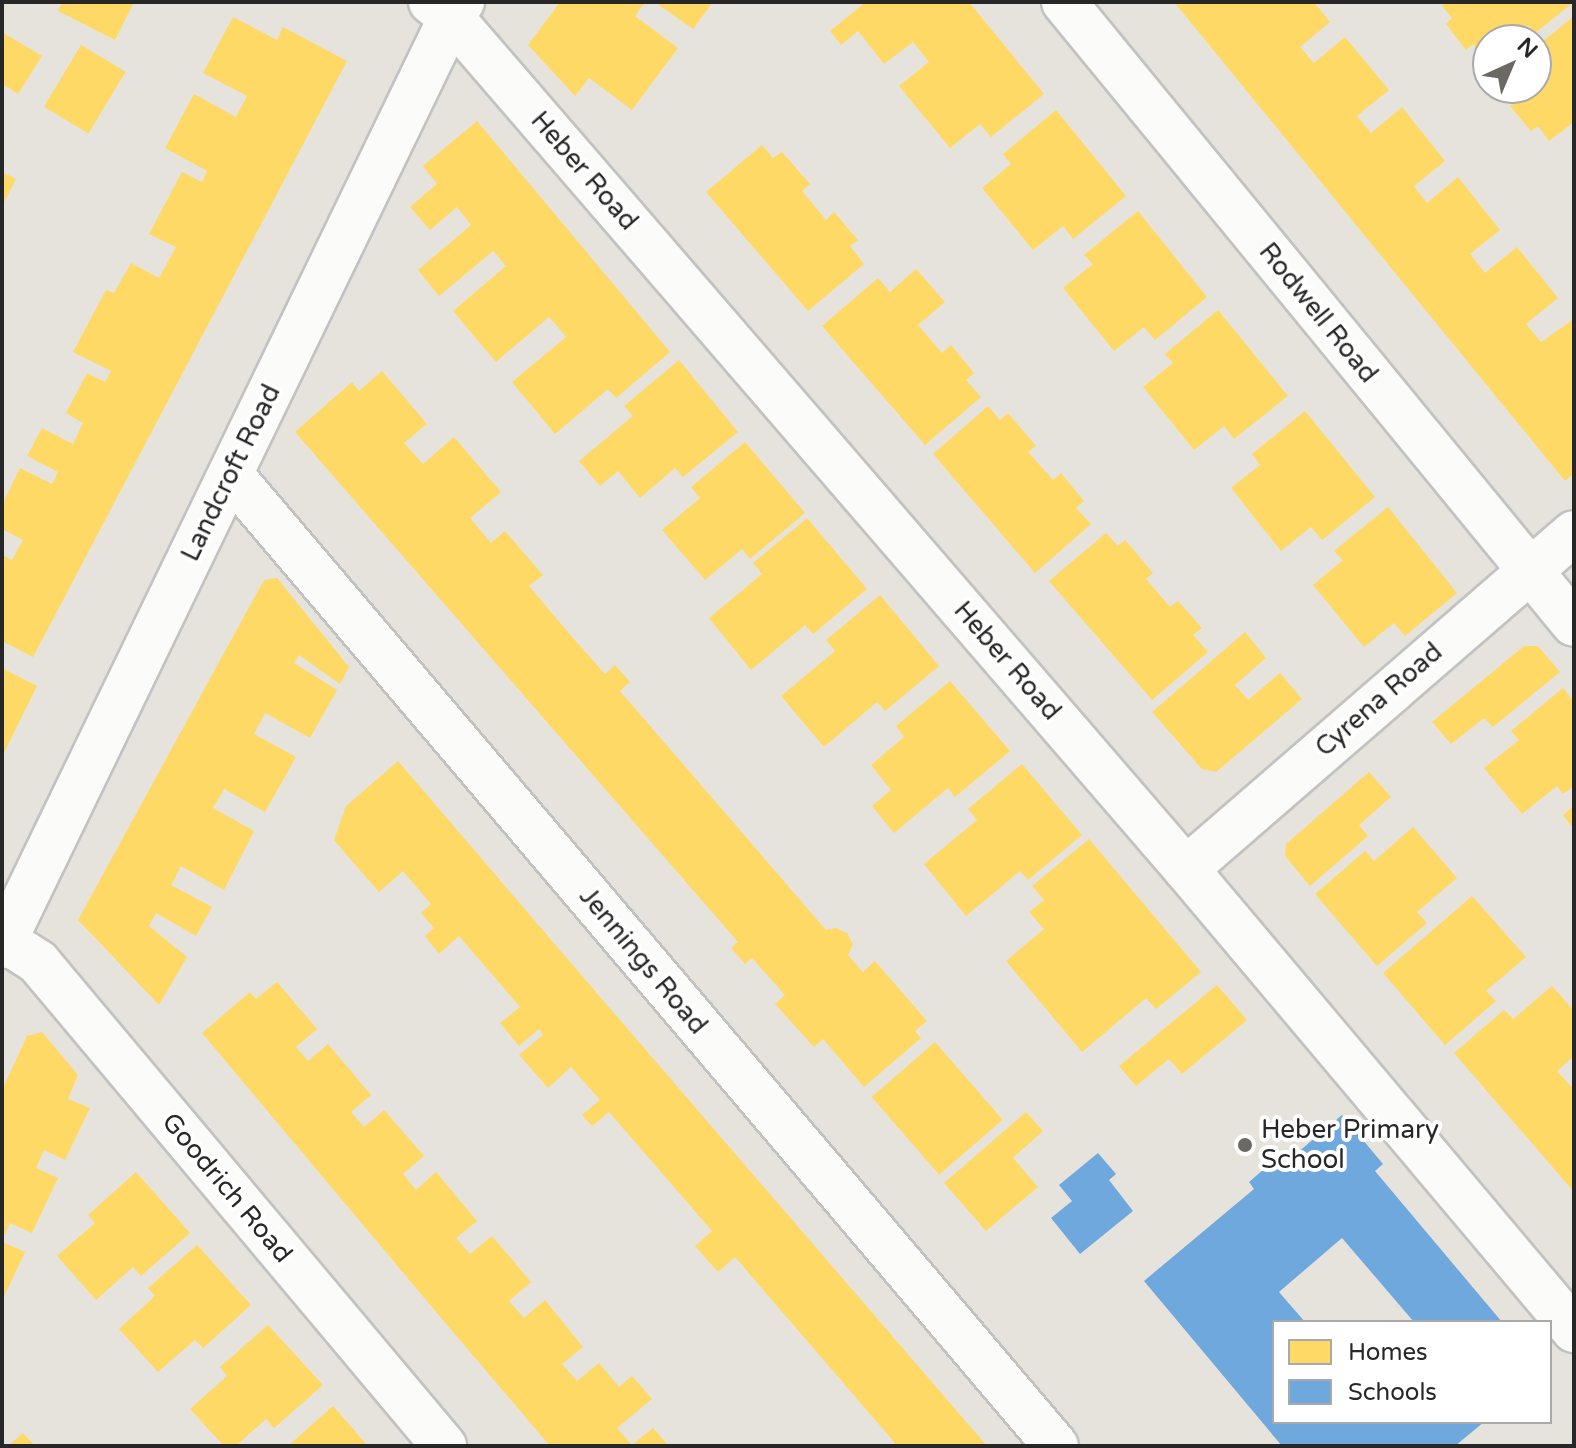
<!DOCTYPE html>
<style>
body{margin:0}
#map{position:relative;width:1576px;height:1448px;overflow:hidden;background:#e6e3dc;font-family:"Varela Round",sans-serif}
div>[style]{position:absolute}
.homes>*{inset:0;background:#ffd966;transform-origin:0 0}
.schools>*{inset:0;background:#6fa8dc}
.roads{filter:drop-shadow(2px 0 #c3c2c2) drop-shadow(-2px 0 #c3c2c2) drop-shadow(0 2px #c3c2c2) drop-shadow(0 -2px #c3c2c2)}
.minor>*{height:44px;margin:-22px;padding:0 22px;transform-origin:22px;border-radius:22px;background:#fbfbfa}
.dots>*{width:22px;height:22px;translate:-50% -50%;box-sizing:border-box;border:4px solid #fff;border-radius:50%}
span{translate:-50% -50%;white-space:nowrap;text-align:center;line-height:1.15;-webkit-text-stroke:8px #fff;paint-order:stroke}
.street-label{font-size:26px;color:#272727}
.poi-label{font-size:26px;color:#272727}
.left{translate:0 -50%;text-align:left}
.frame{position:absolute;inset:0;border:4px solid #272727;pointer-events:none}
.legend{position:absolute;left:1272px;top:1320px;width:280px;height:104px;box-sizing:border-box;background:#fff;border:2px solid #a9a9a9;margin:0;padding:10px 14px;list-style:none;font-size:24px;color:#272727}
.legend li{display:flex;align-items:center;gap:16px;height:40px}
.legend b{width:40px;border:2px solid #a9a9a9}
.north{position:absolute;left:1472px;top:24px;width:80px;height:80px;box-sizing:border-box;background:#fff;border:2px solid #a9a9a9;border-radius:50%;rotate:44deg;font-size:22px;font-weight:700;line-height:32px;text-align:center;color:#272727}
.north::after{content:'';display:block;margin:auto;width:28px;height:36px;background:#6a6966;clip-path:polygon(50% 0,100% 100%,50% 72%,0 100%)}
</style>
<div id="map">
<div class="homes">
<i style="clip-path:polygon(62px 2px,134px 2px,115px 40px,58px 11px)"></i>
<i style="clip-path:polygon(560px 2px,645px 2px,635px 16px,678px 48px,632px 110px,589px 78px,575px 96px,528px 45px)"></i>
<i style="clip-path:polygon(655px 2px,713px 2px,693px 29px)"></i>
<i style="clip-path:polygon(866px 2px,969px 2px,1044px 94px,991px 137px,980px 124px,950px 148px,899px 86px,929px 62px,913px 42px,884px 64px,858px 31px,841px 45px,830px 31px)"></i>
<i style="clip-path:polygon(1174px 2px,1314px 2px,1330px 22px,1300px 47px,1314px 63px,1345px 37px,1389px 90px,1357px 116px,1371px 133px,1402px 107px,1445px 161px,1414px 186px,1427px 203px,1458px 177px,1500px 230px,1470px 254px,1485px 273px,1517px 247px,1558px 298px,1526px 324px,1541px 342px,1574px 319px,1574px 473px,1565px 481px)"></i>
<i style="clip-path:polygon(1447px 2px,1574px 2px,1535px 33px,1528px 25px,1508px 40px,1488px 40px,1488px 56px,1484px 59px,1473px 44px,1466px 50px,1446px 24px,1452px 18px,1442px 6px)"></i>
<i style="clip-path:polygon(1574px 16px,1574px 122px,1549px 141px,1538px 126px,1531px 131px,1510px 106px,1517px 100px,1508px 88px,1536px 88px,1536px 65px,1551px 53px,1542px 42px)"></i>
<i style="clip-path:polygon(233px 17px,277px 40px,283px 27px,347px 61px,33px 657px,2px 641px,2px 555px,12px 560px,23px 540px,2px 529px,2px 505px,20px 468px,52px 484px,58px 472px,27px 456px,42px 428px,73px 444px,83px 423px,66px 413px,87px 373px,105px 382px,111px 371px,73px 352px,106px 290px,114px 293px,131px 263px,159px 278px,176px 247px,149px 234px,182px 172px,202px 182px,207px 171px,165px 148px,194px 94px,236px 117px,247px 96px,203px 73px)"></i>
<i style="clip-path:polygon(2px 32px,42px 56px,18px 94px,2px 84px)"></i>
<i style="left:81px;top:45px;width:52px;height:72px;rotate:31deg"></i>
<i style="clip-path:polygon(1056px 110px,1126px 196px,1073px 239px,1063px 226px,1033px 250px,982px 188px,1011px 164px,1003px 154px)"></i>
<i style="clip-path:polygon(477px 121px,670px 352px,616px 398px,608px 389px,555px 434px,512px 382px,566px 337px,557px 326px,549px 317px,496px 362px,453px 311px,506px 266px,501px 260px,493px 251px,439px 296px,418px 270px,471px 225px,457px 207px,430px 230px,410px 207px,437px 184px,423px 166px)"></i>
<i style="clip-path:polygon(762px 145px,773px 158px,782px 152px,810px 184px,802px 191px,826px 220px,834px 212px,858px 240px,850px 246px,864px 264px,808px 311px,706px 192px)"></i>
<i style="clip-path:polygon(2px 172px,16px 179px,2px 206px)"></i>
<i style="clip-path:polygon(1138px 211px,1207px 297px,1155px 340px,1144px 327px,1114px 351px,1063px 288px,1093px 264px,1084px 255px)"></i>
<i style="clip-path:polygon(916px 269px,945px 302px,918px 325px,942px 353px,951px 345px,974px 373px,966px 380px,981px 397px,925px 445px,822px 326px,878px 278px,890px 292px)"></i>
<i style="clip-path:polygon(1218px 310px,1288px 396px,1234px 439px,1224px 426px,1194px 450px,1143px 387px,1173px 363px,1165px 354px)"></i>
<i style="clip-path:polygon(679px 360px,738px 432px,683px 477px,675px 468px,640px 498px,618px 471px,600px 486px,579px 461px,633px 416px,624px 406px)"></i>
<i style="clip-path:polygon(382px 371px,427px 424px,404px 443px,423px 464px,454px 437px,501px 492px,470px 518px,491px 543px,505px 531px,543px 575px,529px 586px,573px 638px,605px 674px,615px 665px,630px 682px,620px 691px,826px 930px,836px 928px,847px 933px,853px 944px,848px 955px,863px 972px,875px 961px,927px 1021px,915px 1031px,921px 1038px,864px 1087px,823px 1039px,814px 1047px,775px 1004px,785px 995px,752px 958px,745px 964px,731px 948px,738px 942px,295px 432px,352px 382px,359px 391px)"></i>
<i style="clip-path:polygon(988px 406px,1000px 420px,1008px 413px,1036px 446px,1028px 452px,1053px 480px,1061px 473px,1084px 501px,1076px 508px,1091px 524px,1035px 573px,933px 454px)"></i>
<i style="clip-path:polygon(1305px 411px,1375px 497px,1322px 540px,1311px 527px,1281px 551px,1231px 488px,1260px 465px,1252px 454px)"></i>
<i style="clip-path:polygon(745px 442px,805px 513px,750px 559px,742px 549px,705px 580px,662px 530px,700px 498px,691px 487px)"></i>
<i style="clip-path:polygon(1388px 507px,1457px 593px,1405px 636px,1394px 623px,1364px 647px,1313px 585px,1343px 560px,1334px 551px)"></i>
<i style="clip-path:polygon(807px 518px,867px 589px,813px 634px,805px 625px,751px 670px,709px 618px,762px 574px,753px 563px)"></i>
<i style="clip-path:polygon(1106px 533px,1118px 546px,1125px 540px,1153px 573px,1146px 579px,1170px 607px,1178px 601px,1202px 628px,1193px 635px,1208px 652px,1152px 700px,1049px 581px)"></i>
<i style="clip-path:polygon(277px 578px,349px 667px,340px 684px,299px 655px,294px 663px,337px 690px,310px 738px,265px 713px,254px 734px,296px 757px,265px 812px,224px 789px,213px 808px,254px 831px,224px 890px,181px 866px,176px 876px,171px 885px,212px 907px,196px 936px,156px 913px,149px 926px,187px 957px,159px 1005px,78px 920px,264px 580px)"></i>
<i style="clip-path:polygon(880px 595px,939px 666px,885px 711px,877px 702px,824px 747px,781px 696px,835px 651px,826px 640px)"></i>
<i style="clip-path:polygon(1245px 632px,1266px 658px,1235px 685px,1248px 700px,1280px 673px,1302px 699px,1216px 772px,1202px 769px,1152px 712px)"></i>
<i style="clip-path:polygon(1524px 646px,1538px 646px,1560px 672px,1493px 727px,1484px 718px,1451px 744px,1432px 722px)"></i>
<i style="clip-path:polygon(2px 668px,37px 686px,2px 757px)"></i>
<i style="clip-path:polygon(950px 681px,1010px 751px,955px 797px,948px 788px,894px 833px,872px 806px,891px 790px,871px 765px,904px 737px,896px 726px)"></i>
<i style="clip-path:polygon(1563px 688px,1574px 702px,1574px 786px,1563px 794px,1557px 786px,1522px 814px,1484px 768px,1519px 740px,1511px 731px)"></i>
<i style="clip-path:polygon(398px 761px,595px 991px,987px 1446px,891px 1446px,895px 1443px,735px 1257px,718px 1272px,695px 1246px,712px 1231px,609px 1112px,592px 1126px,582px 1115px,600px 1100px,571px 1067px,548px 1088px,519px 1055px,543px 1035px,539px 1029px,519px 1046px,500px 1023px,520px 1007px,459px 936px,439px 954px,425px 936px,434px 928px,421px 913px,431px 904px,403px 871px,379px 892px,351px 860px,334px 840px,346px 806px)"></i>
<i style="clip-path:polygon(1022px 764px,1082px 835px,1028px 880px,1020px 871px,966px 916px,924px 864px,977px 820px,968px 809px)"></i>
<i style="clip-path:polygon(1369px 772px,1391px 797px,1359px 825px,1368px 836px,1310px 886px,1285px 856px,1286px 844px)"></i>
<i style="clip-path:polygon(1574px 806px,1574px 829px,1563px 815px)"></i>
<i style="clip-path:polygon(1413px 827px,1457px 878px,1417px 912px,1427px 923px,1377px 966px,1315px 894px,1365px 851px,1374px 861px)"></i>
<i style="clip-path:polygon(1089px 839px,1201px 972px,1156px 1009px,1146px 998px,1082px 1052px,1006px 961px,1044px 929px,1029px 912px,1044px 900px,1032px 886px)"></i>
<i style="clip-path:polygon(1472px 896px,1526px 957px,1486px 991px,1496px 1001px,1445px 1045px,1383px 973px)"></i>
<i style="clip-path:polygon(277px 982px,317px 1029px,296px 1047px,308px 1061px,328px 1044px,371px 1095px,351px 1112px,357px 1119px,364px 1127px,384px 1110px,424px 1156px,403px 1174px,416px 1190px,436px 1172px,477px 1221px,456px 1238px,470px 1254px,492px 1236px,531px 1282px,509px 1301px,524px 1318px,545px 1300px,583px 1347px,562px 1364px,577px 1381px,599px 1363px,619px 1387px,632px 1376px,652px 1399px,617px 1428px,632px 1445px,653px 1428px,669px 1446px,550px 1446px,442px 1319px,202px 1033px,250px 992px,256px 999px)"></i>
<i style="clip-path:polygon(1217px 985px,1247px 1020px,1182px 1074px,1169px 1059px,1136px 1086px,1119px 1066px)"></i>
<i style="clip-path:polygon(1552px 986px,1574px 1011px,1574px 1056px,1557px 1071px,1574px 1090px,1574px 1192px,1454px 1053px,1504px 1010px,1513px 1019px)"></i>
<i style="clip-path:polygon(42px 1032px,78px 1075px,68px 1099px,90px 1108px,65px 1160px,44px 1150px,36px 1168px,58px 1178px,32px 1233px,10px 1223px,2px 1241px,2px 1090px,27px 1036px)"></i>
<i style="left:935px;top:1042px;width:103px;height:84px;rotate:49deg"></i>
<i style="clip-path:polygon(1026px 1112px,1043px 1131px,1013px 1158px,1038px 1187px,986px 1231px,944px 1183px)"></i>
<i style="clip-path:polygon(136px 1172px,190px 1233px,141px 1276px,133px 1267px,96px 1300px,57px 1256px,95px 1223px,88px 1215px)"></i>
<i style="clip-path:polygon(2px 1242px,25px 1252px,2px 1301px)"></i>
<i style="clip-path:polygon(197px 1245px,251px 1305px,203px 1348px,195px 1340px,158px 1372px,119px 1329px,155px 1296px,148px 1288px)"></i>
<i style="clip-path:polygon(268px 1325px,323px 1385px,274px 1428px,266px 1419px,236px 1446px,224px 1446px,190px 1409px,227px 1376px,220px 1367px)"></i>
<i style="clip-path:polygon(333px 1406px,368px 1446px,288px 1446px)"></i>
<i style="clip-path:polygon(23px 1433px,35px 1446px,8px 1446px)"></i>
</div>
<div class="schools">
<i style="clip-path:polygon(1342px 1115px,1383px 1164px,1375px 1171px,1502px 1322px,1414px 1322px,1342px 1238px,1279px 1292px,1305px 1322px,1274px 1322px,1274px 1422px,1484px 1422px,1455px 1446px,1282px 1446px,1144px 1281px,1254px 1189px,1249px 1182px,1277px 1158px,1283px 1165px)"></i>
<i style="clip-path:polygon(1098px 1153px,1116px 1174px,1109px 1180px,1133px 1211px,1080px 1254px,1051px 1218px,1072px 1201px,1059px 1185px)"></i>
</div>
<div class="roads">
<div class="minor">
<i style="left:431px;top:2px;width:25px;rotate:37deg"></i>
<i style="left:451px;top:17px;width:1125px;rotate:49.22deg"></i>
<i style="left:1186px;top:869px;width:603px;rotate:49.91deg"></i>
<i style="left:1064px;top:2px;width:804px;rotate:50.65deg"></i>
<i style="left:231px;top:475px;width:1274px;rotate:49.65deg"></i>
<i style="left:1186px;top:869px;width:513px;rotate:-40.89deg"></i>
<i style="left:2px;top:939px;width:43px;rotate:32.6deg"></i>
<i style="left:38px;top:962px;width:632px;rotate:50.01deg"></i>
<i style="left:2px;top:946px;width:1032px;rotate:-64.2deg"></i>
<i style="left:451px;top:17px;width:19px;rotate:-54deg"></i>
</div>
</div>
<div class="dots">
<i style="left:1245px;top:1145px;background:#6a6966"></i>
</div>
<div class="street-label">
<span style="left:584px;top:171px;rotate:49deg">Heber Road</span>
<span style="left:1318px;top:313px;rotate:51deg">Rodwell Road</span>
<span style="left:231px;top:473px;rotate:-64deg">Landcroft Road</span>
<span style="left:1007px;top:661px;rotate:49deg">Heber Road</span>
<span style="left:1379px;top:700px;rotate:-41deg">Cyrena Road</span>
<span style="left:643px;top:961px;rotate:50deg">Jennings Road</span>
<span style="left:227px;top:1188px;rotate:50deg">Goodrich Road</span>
</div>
<div class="poi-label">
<span class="left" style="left:1261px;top:1145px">Heber Primary<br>School</span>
</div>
<div class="frame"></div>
<ul class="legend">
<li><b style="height:22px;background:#ffd966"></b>Homes</li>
<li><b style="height:22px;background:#6fa8dc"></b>Schools</li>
</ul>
<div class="north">N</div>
</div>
